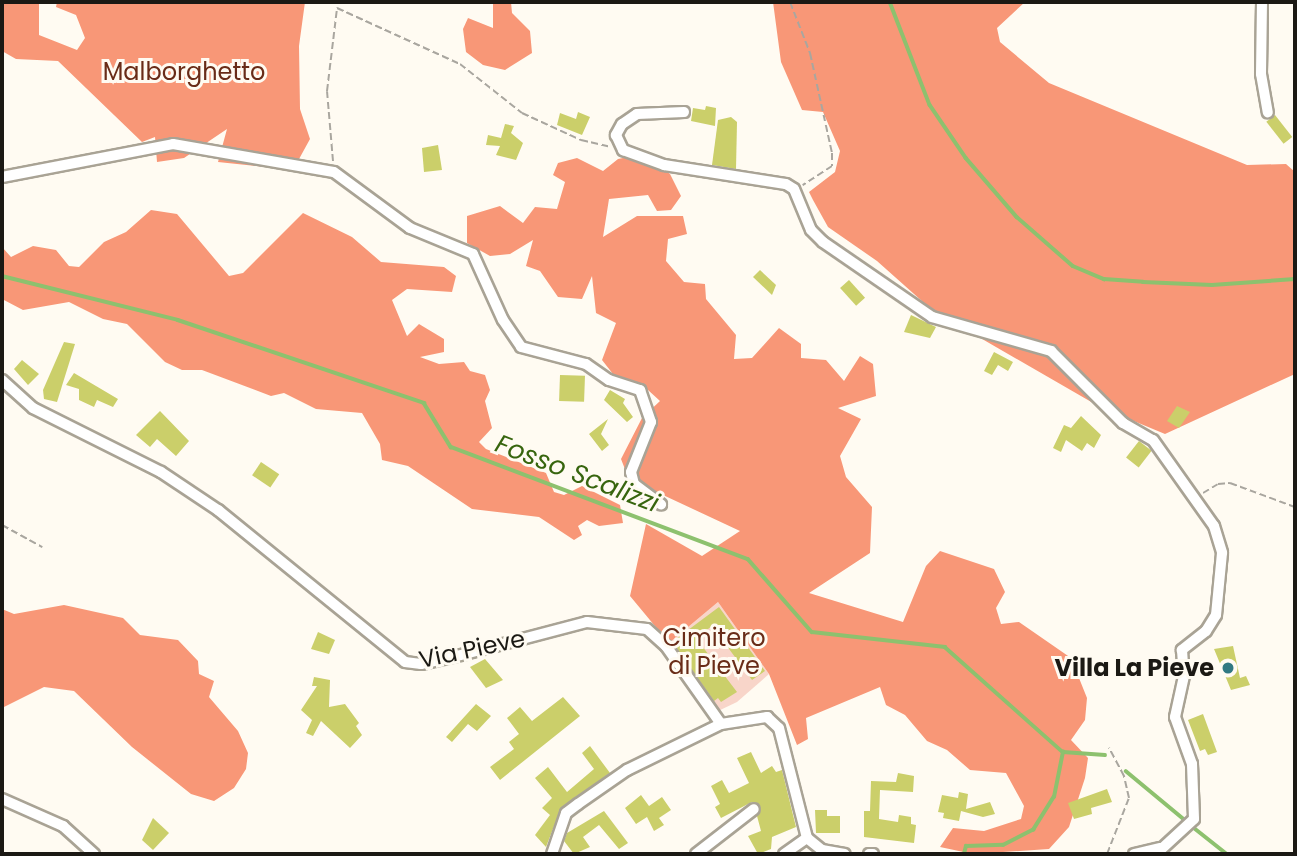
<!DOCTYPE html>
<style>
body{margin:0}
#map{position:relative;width:1297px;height:856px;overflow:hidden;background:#fffbf2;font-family:Poppins,sans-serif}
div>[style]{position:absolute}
.green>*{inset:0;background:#f8d5c9}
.forest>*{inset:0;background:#f89777}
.stream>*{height:3.5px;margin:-1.75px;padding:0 1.75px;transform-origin:1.75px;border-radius:1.75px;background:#8dc16e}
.building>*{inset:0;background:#cbcf6a;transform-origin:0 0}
.path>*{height:2px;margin-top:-1px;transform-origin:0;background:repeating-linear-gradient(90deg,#a9a69f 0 7px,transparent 0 10.5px)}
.roads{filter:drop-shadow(2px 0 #a9a395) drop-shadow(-2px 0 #a9a395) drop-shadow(0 2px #a9a395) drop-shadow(0 -2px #a9a395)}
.street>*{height:10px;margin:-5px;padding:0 5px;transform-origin:5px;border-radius:5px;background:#fff}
.dots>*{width:19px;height:19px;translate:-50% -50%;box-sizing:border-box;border:4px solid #fffbf2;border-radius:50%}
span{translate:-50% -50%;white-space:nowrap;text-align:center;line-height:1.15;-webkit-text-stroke:6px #fffbf2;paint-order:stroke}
.park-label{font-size:24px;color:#692c18}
.street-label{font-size:24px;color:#1b1914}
.poi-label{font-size:24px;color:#1b1914;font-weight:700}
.right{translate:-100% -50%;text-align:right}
.water-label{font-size:26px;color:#37650e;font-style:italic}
.frame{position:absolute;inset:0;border:4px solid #1b1914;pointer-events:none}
</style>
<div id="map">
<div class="green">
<i style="clip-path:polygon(718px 602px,769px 674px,737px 702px,716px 712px,669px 643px)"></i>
</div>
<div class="forest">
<i style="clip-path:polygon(2px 2px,39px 2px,39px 35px,77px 50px,85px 38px,76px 15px,56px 7px,57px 2px,305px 2px,299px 46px,300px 109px,310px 139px,293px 170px,218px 162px,227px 129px,184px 158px,157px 162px,155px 137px,142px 142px,58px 61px,16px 59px,2px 51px)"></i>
<i style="clip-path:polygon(493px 2px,511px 2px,512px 13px,530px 31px,532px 53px,505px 70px,483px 65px,466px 52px,463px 29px,468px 18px,493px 28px)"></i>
<i style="clip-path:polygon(773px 2px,1025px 2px,997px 28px,1000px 42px,1049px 83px,1247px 165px,1286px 164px,1295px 172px,1295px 374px,1165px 434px,1100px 407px,932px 310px,877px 261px,828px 227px,813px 200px,809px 192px,835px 172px,840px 151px,823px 112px,802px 110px,781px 62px)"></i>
<i style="clip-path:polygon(643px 154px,670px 174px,681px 196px,671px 210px,657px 211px,648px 195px,609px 199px,603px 237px,637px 216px,683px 216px,687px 234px,668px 239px,666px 261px,684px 282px,705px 284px,706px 299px,736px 335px,734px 359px,752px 358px,779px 328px,801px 344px,801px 358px,826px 360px,844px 381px,860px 356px,873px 364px,876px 396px,838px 408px,861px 419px,840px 456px,846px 477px,872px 507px,870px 553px,809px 593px,903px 622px,926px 566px,940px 551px,994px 569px,1005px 592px,996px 608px,1001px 624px,1019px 622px,1071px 658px,1087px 698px,1085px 720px,1071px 740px,1088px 758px,1085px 778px,1069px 827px,1049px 849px,973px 854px,940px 847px,953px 828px,984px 831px,1021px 819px,1024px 806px,1006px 773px,970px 770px,947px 750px,927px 741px,905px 715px,886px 705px,880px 687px,806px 718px,808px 739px,797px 745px,769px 674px,718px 602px,669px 643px,630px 596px,646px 524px,702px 556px,740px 531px,663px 495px,648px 499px,630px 482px,621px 459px,642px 418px,660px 401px,648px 390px,613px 374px,602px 360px,616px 323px,596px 313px,592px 276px,582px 299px,558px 297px,540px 271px,526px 266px,533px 240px,510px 254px,490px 256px,467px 243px,467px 216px,500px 206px,523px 223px,535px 207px,557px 209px,565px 182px,553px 175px,558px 163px,577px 158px,603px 171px,618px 159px)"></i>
<i style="clip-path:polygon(151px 210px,177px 214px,229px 276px,243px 273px,303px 213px,352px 237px,381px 262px,444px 267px,456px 276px,452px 292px,407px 289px,392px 300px,407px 336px,419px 324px,444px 339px,444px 352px,420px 357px,439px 364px,464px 362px,470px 371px,485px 375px,490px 390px,485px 401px,492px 428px,479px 442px,486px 449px,546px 473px,554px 492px,564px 495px,582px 486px,620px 505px,623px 523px,599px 526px,587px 520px,578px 526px,582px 535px,574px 540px,539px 517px,472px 509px,408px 466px,382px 460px,380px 444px,362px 413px,316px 409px,284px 393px,271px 396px,202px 370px,182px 370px,165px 362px,127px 324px,103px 319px,69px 302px,23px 310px,2px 299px,2px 247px,11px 257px,33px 246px,56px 250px,69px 266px,79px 267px,104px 242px,126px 232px)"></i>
<i style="clip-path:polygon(64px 605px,123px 618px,140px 635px,178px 640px,198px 661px,199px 674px,214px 681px,209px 697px,238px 731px,248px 753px,246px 769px,234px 788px,214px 801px,191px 794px,132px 747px,74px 691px,44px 687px,2px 708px,2px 609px,14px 614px)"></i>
</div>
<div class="stream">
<i style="left:890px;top:2px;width:110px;rotate:68.8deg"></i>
<i style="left:930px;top:105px;width:64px;rotate:55.8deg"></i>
<i style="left:966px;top:158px;width:78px;rotate:49.2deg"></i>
<i style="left:1017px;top:217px;width:74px;rotate:41.2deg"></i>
<i style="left:1073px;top:266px;width:34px;rotate:23deg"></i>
<i style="left:1104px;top:279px;width:39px;rotate:4deg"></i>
<i style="left:1143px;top:282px;width:69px;rotate:2.5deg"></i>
<i style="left:1212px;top:285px;width:83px;rotate:-4.1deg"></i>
<i style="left:2px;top:276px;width:181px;rotate:14deg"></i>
<i style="left:178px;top:320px;width:260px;rotate:18.6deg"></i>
<i style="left:424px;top:403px;width:52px;rotate:58.5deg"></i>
<i style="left:451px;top:447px;width:317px;rotate:20.7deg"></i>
<i style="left:748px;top:559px;width:97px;rotate:48.8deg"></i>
<i style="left:812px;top:632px;width:134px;rotate:6.4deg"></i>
<i style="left:945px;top:647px;width:158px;rotate:41.7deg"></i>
<i style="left:1063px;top:752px;width:42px;rotate:4.1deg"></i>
<i style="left:1126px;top:771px;width:77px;rotate:39.7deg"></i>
<i style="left:1193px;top:827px;width:43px;rotate:38.5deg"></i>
<i style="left:964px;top:854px;width:8px;rotate:-76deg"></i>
<i style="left:966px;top:846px;width:37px;rotate:-2deg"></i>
<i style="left:1003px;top:845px;width:34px;rotate:-27deg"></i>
<i style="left:1033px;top:830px;width:39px;rotate:-58deg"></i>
<i style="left:1054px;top:797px;width:46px;rotate:-78.7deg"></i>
</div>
<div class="building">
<i style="clip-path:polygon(706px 106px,716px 108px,715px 126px,691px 121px,693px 108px,705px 110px)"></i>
<i style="clip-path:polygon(578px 112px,590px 117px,582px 135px,557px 125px,560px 113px,576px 119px)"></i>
<i style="left:1275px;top:115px;width:28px;height:11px;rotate:52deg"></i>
<i style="clip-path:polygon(731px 117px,737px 122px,736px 169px,712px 165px,718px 120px)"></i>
<i style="clip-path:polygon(505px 124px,514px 126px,511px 133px,523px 143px,516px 160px,496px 155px,500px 146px,486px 145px,488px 135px,501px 138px)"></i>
<i style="clip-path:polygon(438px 145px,442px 170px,424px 172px,422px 148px)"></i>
<i style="clip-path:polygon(760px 270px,776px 285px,772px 295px,753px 277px)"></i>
<i style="left:849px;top:280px;width:24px;height:12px;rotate:48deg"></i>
<i style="clip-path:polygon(911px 315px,936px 327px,930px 338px,904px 332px)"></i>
<i style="clip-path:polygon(64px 342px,75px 344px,57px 402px,44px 399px,43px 390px)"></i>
<i style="clip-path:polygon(994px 352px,1013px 362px,1008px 371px,998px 365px,992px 375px,984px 371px)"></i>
<i style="clip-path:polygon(22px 360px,39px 374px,28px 385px,14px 369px)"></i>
<i style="clip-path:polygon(74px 373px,118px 399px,113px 407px,97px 400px,94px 407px,79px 400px,79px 389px,66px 385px)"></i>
<i style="left:560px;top:375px;width:25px;height:26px;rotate:2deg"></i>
<i style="clip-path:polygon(610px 390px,625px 399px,623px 403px,633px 417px,627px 422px,604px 400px)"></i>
<i style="clip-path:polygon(1177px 406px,1190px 412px,1179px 428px,1167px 421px)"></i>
<i style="clip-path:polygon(160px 411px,189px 441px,176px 456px,157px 439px,150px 447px,136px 435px)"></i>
<i style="clip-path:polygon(1081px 416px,1101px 435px,1094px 448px,1087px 443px,1082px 451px,1066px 440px,1061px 452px,1053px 448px,1064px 425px,1071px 428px)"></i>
<i style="clip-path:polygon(608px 419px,601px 434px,609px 445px,602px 451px,589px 434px)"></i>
<i style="left:1139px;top:441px;width:16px;height:21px;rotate:38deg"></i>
<i style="left:261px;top:462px;width:22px;height:16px;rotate:34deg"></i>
<i style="clip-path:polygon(719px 607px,765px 671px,752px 680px,712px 626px,696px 638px,737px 692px,721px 702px,718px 698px,714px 701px,675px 646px,679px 643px,676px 639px)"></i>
<i style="clip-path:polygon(318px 632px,335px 640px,329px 654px,311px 649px)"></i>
<i style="clip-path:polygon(1233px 646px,1240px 678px,1246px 676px,1250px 685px,1231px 690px,1214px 649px)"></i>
<i style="clip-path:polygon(485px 659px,503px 680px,486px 688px,470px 667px)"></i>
<i style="clip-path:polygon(314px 677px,330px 680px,329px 707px,345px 704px,359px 723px,356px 726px,362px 735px,350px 748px,321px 721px,313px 736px,306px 733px,312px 720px,301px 710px,317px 686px,312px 686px)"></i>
<i style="clip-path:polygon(563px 697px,580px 716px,500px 780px,490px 767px,514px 749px,509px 742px,519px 734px,507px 718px,520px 707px,532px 721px)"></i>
<i style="clip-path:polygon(476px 704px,491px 716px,477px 731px,468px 724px,452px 742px,446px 737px)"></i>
<i style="clip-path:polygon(1203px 714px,1217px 752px,1208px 755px,1205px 749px,1200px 751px,1188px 720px)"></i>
<i style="clip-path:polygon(590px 746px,610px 773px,561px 808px,546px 847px,535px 835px,550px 815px,542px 808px,552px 798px,535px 778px,548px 767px,567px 792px,594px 769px,582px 753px)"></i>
<i style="clip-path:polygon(751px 752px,761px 773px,772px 766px,776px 772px,782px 770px,796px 827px,772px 837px,771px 849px,758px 854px,748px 836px,761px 831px,757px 816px,760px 805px,752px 802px,721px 818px,715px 807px,720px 804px,711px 786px,722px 780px,729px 793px,749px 783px,737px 758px)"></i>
<i style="clip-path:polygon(898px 773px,914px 776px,913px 792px,880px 790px,879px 819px,898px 822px,899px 815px,911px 817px,911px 824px,916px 825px,914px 843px,864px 837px,864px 811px,870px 811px,871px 781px,896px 782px)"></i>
<i style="clip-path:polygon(1107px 789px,1112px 802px,1091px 808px,1092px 814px,1074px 819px,1068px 803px)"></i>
<i style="clip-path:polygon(959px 792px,968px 794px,966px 809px,990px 802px,995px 814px,983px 817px,961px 811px,959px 821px,943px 818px,944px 813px,938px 812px,942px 795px,958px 798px)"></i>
<i style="clip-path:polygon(641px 795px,649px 806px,662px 797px,671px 810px,659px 818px,664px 825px,654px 831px,647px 817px,636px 824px,625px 808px)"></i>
<i style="clip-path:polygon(815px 810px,827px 810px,827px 816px,840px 816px,840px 833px,816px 833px)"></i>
<i style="clip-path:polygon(604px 811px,628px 843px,619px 849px,599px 825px,583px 837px,590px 847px,574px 854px,564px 841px,567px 833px)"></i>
<i style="clip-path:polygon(153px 818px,169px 833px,153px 850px,142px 840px)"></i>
</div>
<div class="path">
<i style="left:790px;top:2px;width:55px;rotate:68.6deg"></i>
<i style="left:810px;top:53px;width:102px;rotate:77.6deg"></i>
<i style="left:832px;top:153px;width:13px;rotate:90deg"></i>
<i style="left:832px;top:166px;width:35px;rotate:147deg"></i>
<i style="left:333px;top:161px;width:70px;rotate:-94.9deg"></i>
<i style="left:327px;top:91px;width:84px;rotate:-83.1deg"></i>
<i style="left:337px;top:8px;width:135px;rotate:24.5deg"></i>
<i style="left:460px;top:64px;width:79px;rotate:38.3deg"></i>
<i style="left:522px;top:113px;width:65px;rotate:24.6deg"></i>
<i style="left:581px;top:140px;width:31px;rotate:13deg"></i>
<i style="left:1203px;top:493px;width:17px;rotate:-31deg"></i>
<i style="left:1218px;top:484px;width:12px;rotate:-5deg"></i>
<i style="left:1230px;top:483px;width:69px;rotate:20.3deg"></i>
<i style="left:2px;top:525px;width:46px;rotate:28.8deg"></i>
<i style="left:1107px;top:854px;width:60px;rotate:-68.6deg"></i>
<i style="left:1129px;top:798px;width:23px;rotate:-103deg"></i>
<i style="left:1124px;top:776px;width:32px;rotate:-118deg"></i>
</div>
<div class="roads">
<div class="street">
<i style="left:1262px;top:2px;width:72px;rotate:90.8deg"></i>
<i style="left:1261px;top:74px;width:39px;rotate:80deg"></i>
<i style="left:684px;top:112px;width:47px;rotate:177.6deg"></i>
<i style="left:637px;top:114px;width:18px;rotate:146deg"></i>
<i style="left:622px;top:124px;width:13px;rotate:119deg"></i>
<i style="left:616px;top:135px;width:17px;rotate:65deg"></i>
<i style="left:623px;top:150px;width:44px;rotate:20.1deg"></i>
<i style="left:664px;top:165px;width:123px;rotate:8.9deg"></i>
<i style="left:786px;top:184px;width:9px;rotate:32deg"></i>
<i style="left:794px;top:189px;width:44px;rotate:67.5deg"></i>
<i style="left:811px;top:230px;width:17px;rotate:45deg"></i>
<i style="left:823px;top:242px;width:132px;rotate:34.5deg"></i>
<i style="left:932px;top:317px;width:124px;rotate:15.9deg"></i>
<i style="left:1051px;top:351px;width:102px;rotate:45deg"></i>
<i style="left:1123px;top:423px;width:34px;rotate:30deg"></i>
<i style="left:1153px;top:440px;width:105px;rotate:54.7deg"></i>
<i style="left:1214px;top:526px;width:28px;rotate:73deg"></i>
<i style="left:1222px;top:553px;width:62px;rotate:95.5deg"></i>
<i style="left:1216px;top:615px;width:19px;rotate:122deg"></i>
<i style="left:1206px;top:631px;width:31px;rotate:142deg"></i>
<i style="left:1182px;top:650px;width:26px;rotate:86deg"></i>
<i style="left:1184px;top:676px;width:42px;rotate:102.4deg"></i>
<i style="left:1175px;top:717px;width:50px;rotate:70.1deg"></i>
<i style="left:1192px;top:764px;width:55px;rotate:87.9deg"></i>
<i style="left:1194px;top:819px;width:52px;rotate:137.4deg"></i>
<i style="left:2px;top:177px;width:174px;rotate:-10.9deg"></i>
<i style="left:173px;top:144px;width:163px;rotate:9.9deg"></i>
<i style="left:334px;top:172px;width:94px;rotate:36.4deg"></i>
<i style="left:410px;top:228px;width:68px;rotate:22.4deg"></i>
<i style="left:473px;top:254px;width:72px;rotate:65.6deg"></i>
<i style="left:503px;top:320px;width:32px;rotate:56deg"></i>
<i style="left:521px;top:347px;width:67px;rotate:14.7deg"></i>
<i style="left:586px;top:364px;width:28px;rotate:35deg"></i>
<i style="left:609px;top:380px;width:33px;rotate:18deg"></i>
<i style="left:640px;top:390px;width:34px;rotate:71deg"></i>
<i style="left:651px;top:422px;width:54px;rotate:111.8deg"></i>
<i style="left:631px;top:472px;width:12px;rotate:76deg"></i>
<i style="left:634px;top:484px;width:34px;rotate:37deg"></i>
<i style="left:2px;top:380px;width:42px;rotate:42.1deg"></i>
<i style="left:33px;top:408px;width:143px;rotate:26.6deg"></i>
<i style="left:161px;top:472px;width:69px;rotate:33.7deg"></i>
<i style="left:218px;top:510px;width:241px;rotate:39.1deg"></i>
<i style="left:405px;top:662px;width:16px;rotate:7deg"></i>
<i style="left:421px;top:664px;width:45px;rotate:-12.8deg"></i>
<i style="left:465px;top:654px;width:126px;rotate:-14.7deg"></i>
<i style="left:587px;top:622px;width:60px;rotate:6.7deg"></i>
<i style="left:647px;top:629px;width:25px;rotate:42deg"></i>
<i style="left:666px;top:646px;width:95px;rotate:54.8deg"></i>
<i style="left:721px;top:724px;width:47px;rotate:-8.7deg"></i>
<i style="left:767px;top:717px;width:16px;rotate:43deg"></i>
<i style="left:779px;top:728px;width:114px;rotate:75.7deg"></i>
<i style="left:807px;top:838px;width:19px;rotate:39deg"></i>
<i style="left:822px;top:850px;width:23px;rotate:10deg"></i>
<i style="left:2px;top:799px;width:67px;rotate:23.9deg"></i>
<i style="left:63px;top:826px;width:42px;rotate:42.1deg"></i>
<i style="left:552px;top:854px;width:43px;rotate:-71.1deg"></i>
<i style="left:566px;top:813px;width:15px;rotate:-37deg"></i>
<i style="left:578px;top:804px;width:60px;rotate:-34.8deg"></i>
<i style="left:627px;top:770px;width:105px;rotate:-26.1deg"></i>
<i style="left:696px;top:854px;width:73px;rotate:-37.8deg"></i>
<i style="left:784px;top:854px;width:28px;rotate:-35deg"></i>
<i style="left:869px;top:854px;width:4px"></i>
<i style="left:1134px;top:854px;width:27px;rotate:-13deg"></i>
</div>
</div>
<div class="dots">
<i style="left:1228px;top:668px;background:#317982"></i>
</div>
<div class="park-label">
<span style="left:184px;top:72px">Malborghetto</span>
<span style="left:714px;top:652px">Cimitero<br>di Pieve</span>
</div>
<div class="street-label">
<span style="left:472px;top:649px;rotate:-12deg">Via Pieve</span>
</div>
<div class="poi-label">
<span class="right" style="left:1214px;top:668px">Villa La Pieve</span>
</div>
<div class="water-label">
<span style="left:577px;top:474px;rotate:21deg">Fosso Scalizzi</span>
</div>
<div class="frame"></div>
</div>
